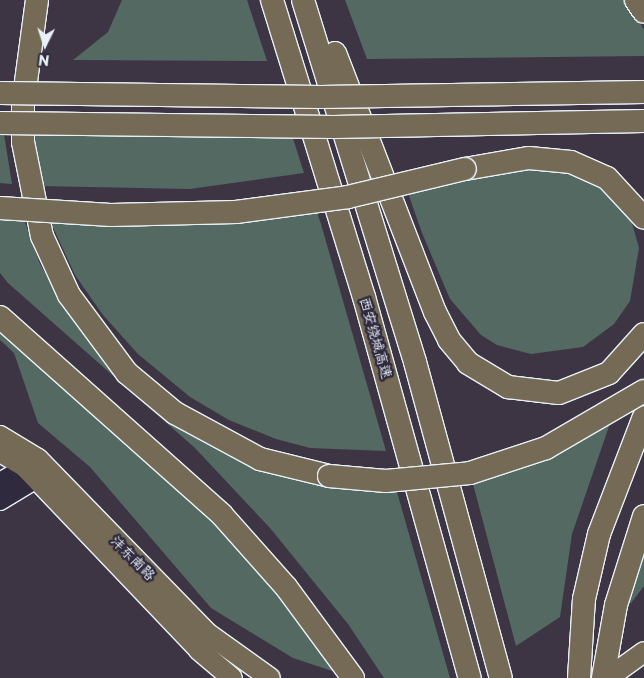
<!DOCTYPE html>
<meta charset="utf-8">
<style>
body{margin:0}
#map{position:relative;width:644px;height:678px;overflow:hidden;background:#3d3544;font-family:"Playpen Sans","LXGW WenKai TC",sans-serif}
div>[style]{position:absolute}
.green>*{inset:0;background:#546962}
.roads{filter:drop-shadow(1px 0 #e8f1f8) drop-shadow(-1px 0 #e8f1f8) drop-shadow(0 1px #e8f1f8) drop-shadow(0 -1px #e8f1f8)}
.secondary>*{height:18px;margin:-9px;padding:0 9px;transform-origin:9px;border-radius:9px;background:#2f2a3d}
.trunk>*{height:20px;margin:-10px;padding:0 10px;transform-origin:10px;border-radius:10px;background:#756a55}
.motorway>*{height:22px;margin:-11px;padding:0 11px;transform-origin:11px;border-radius:11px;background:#756a55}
.bridges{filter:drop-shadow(1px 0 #e8f1f8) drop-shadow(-1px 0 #e8f1f8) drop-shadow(0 1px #e8f1f8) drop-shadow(0 -1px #e8f1f8)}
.motorway-bridge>*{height:22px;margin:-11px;padding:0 11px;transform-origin:11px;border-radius:11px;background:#756a55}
span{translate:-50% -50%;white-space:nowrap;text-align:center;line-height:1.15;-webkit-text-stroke:5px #2f2a3d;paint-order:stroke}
.street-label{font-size:14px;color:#e8f1f8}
.north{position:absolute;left:20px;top:20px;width:50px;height:50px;-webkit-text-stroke:4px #2f2a3d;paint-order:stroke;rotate:184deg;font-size:14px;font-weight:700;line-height:20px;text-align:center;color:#e8f1f8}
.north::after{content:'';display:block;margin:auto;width:18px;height:22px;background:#e8f1f8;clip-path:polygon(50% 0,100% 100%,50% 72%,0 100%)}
</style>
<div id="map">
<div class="green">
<i style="clip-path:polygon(122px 0,247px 0,267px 61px,73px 60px,108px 32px)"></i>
<i style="clip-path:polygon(345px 0,626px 0,644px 30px,644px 56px,367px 59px)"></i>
<i style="clip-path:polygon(0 128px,3px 128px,12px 184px,0 183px)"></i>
<i style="clip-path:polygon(29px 129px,290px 129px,304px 173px,190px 189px,39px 186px)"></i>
<i style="clip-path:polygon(502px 155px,573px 162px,621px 204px,632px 223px,639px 248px,630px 301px,614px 324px,583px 347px,531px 354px,497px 345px,481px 335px,450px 299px,422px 233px,408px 193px)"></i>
<i style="clip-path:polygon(311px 195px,321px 224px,386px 451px,310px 448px,276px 439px,229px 420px,190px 397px,138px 354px,103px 315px,75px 275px,50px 221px)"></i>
<i style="clip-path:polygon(0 205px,19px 206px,40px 264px,67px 310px,217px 443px,393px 478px,450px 678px,384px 678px,348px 624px,270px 528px,195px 448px,8px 283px,0 273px)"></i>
<i style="clip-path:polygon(0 331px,237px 539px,344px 675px,293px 658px,211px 608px,90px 467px,38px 423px,14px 353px,0 340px)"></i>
<i style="clip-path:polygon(616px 406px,572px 534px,560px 617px,516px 646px,468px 465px,527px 446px)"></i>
<i style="clip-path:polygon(644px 505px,644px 586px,631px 603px,617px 606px)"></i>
</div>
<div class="roads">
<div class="secondary">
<i style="left:0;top:482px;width:41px;rotate:-31deg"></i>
<i style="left:0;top:501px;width:56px;rotate:-31.1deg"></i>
</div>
<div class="trunk">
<i style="left:0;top:436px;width:44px;rotate:31.2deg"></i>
<i style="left:38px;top:459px;width:243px;rotate:45.8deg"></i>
<i style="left:207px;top:633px;width:77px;rotate:35.5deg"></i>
<i style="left:2px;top:453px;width:27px;rotate:31deg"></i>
<i style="left:25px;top:467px;width:253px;rotate:46.4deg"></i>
<i style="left:199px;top:650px;width:43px;rotate:40.3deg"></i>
<i style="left:608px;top:678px;width:44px;rotate:-35.8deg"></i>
</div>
<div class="motorway">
<i style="left:37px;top:0;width:104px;rotate:97.7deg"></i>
<i style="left:23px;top:103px;width:39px;rotate:90deg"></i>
<i style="left:23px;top:142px;width:96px;rotate:78.6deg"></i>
<i style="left:42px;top:236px;width:65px;rotate:65.4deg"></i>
<i style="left:69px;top:295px;width:97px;rotate:53.4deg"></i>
<i style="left:127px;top:373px;width:62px;rotate:39.8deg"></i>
<i style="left:175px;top:413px;width:97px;rotate:28.4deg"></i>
<i style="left:260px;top:459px;width:71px;rotate:13.8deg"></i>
<i style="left:272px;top:0;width:311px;rotate:72.8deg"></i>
<i style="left:364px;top:297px;width:395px;rotate:74.5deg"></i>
<i style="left:303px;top:0;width:379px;rotate:72.8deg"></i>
<i style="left:415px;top:362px;width:327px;rotate:74.8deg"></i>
<i style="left:636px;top:0;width:14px;rotate:56deg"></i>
<i style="left:335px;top:53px;width:278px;rotate:68.9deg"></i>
<i style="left:435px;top:312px;width:31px;rotate:63deg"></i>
<i style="left:449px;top:340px;width:30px;rotate:50deg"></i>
<i style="left:468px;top:363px;width:47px;rotate:31deg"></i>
<i style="left:508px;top:387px;width:51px;rotate:6.7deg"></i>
<i style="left:559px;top:393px;width:54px;rotate:-21.8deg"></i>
<i style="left:609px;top:373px;width:52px;rotate:-48.1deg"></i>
<i style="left:465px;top:169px;width:65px;rotate:-9.8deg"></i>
<i style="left:529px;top:158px;width:42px;rotate:5.4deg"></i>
<i style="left:571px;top:162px;width:39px;rotate:24deg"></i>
<i style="left:607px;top:178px;width:54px;rotate:47.2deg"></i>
<i style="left:0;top:317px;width:297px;rotate:41.7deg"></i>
<i style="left:222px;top:515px;width:96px;rotate:48.4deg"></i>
<i style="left:286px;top:587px;width:113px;rotate:53.6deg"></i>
<i style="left:579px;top:678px;width:79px;rotate:-86.4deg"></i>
<i style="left:584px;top:599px;width:67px;rotate:-77deg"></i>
<i style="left:599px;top:534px;width:125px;rotate:-69deg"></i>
<i style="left:603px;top:678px;width:74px;rotate:-79.9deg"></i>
<i style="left:616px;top:605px;width:93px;rotate:-72.5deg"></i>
</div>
</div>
<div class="bridges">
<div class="motorway-bridge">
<i style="left:0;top:93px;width:321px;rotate:0.7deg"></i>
<i style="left:321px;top:97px;width:323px;rotate:-0.9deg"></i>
<i style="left:0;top:123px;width:334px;rotate:0.7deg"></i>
<i style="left:334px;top:127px;width:310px;rotate:-1.1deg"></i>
<i style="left:0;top:208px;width:111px;rotate:3.6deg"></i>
<i style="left:111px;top:215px;width:125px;rotate:-1.4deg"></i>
<i style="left:236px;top:212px;width:113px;rotate:-7.6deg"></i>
<i style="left:348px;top:197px;width:120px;rotate:-13.5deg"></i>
<i style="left:329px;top:476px;width:57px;rotate:5deg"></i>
<i style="left:386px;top:481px;width:84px;rotate:-5.4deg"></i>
<i style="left:470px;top:473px;width:80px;rotate:-18.2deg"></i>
<i style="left:546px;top:448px;width:113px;rotate:-30.2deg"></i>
</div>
</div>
<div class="street-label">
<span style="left:376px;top:338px;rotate:74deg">西安绕城高速</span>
<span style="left:133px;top:558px;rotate:45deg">沣东南路</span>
</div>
<div class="north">N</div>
</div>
